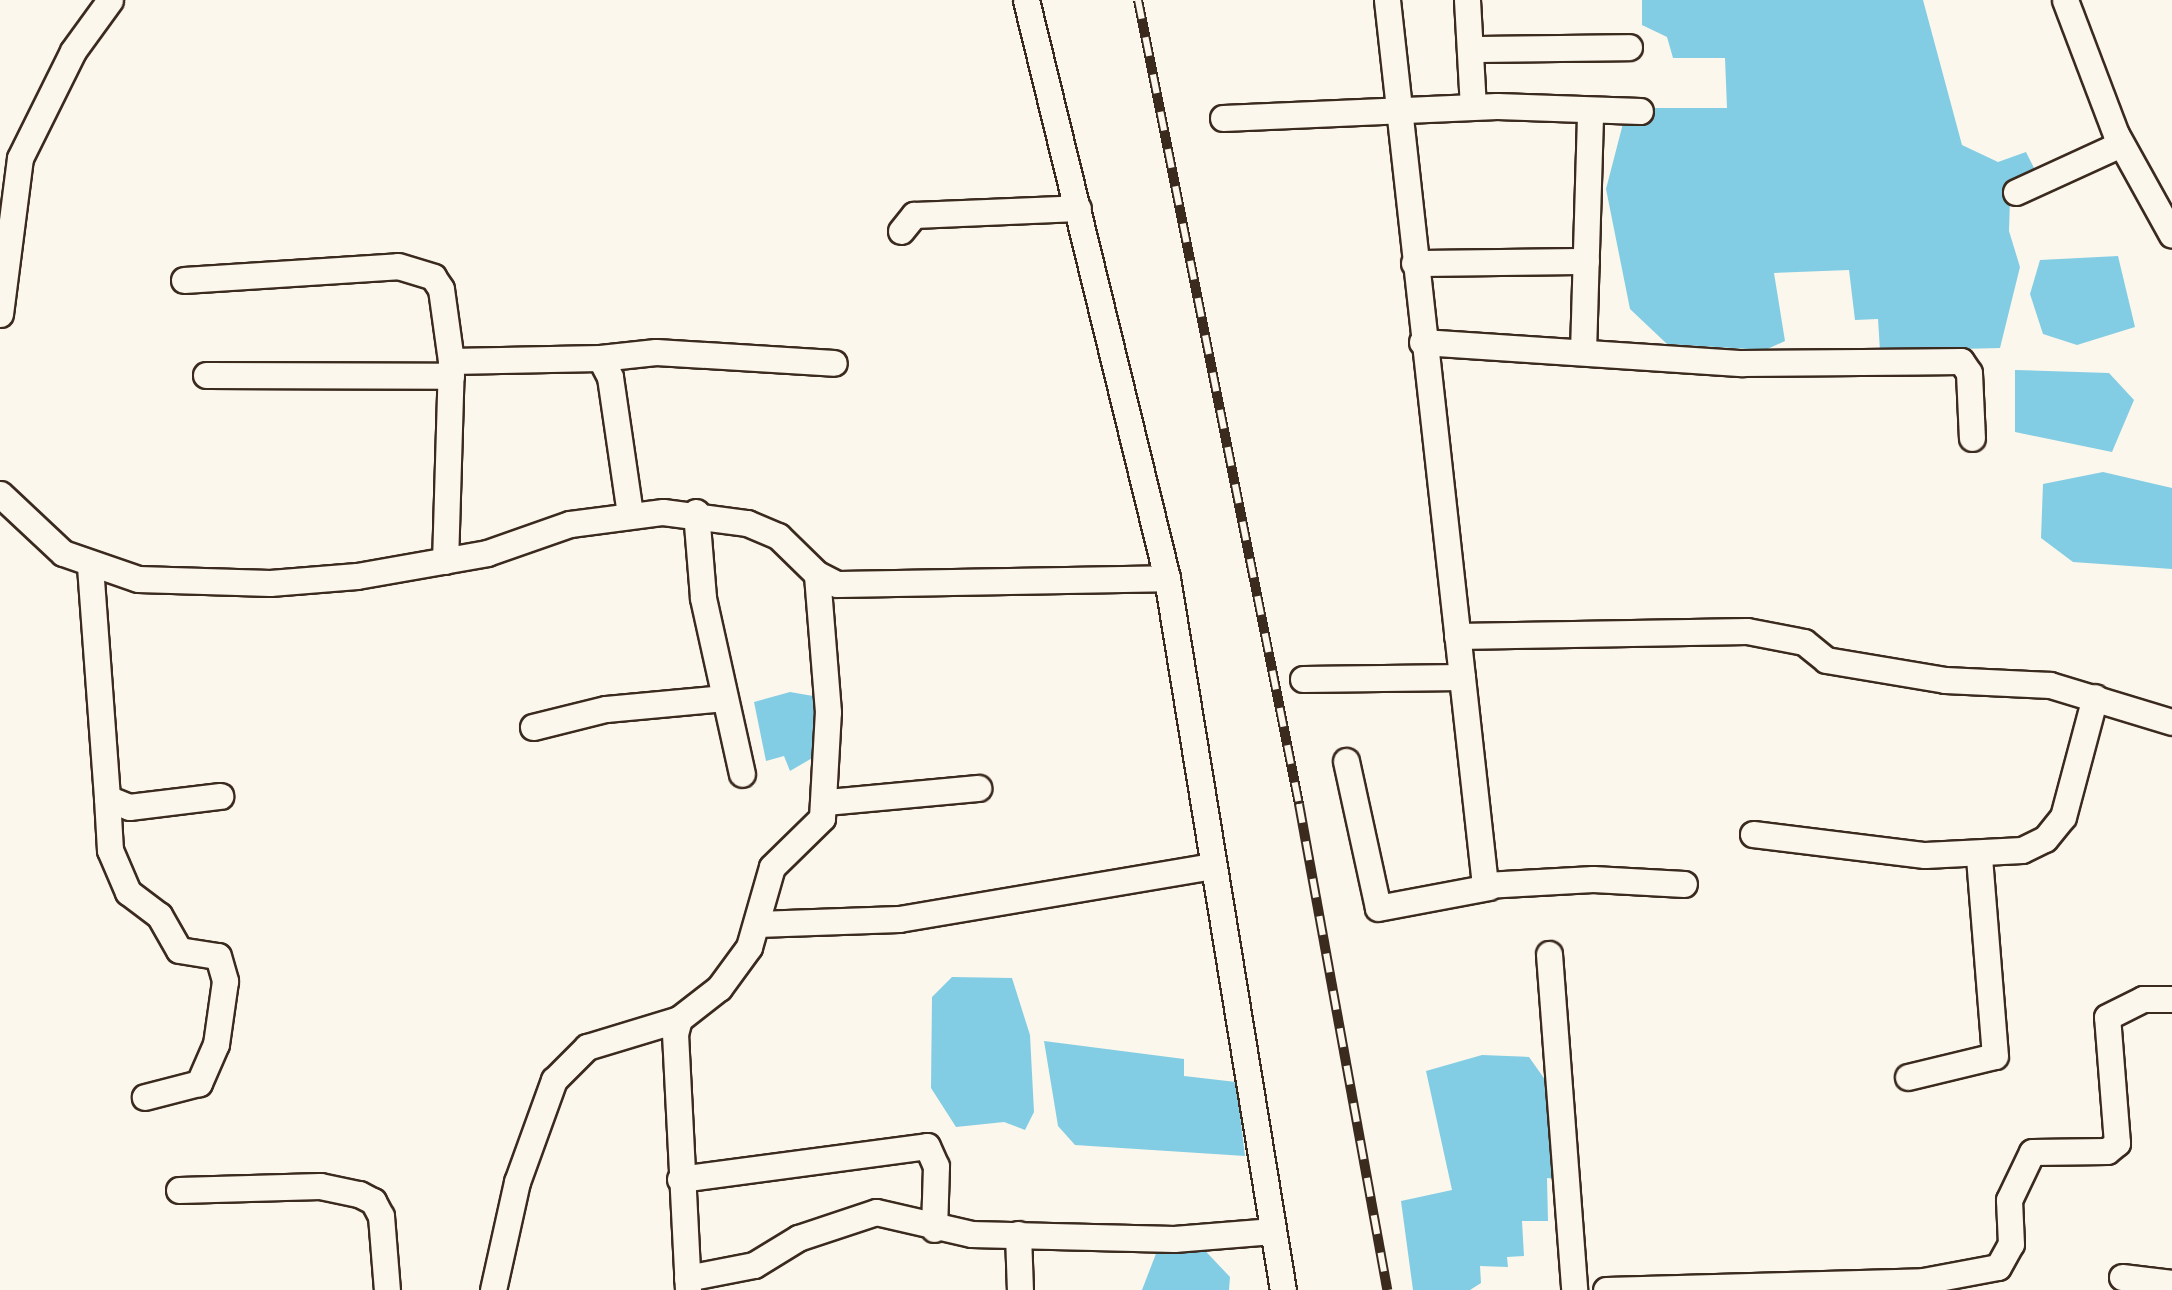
<!DOCTYPE html>
<style>
body{margin:0}
#map{position:relative;width:2172px;height:1290px;overflow:hidden;background:#fbf7ec;font-family:"Architects Daughter",sans-serif}
div>[style]{position:absolute}
.water>*{inset:0;background:#83cde4}
.roads{filter:drop-shadow(2px 0 #3b2a1e) drop-shadow(-2px 0 #3b2a1e) drop-shadow(0 2px #3b2a1e) drop-shadow(0 -2px #3b2a1e)}
.minor>*{height:25px;margin:-12.5px;padding:0 12.5px;transform-origin:12.5px;border-radius:12.5px;background:#fbf7ec}
.rail>*{height:10px;margin-top:-5px;transform-origin:0;background:repeating-linear-gradient(90deg,#fbf7ec 0 19px,#3b2a1e 0 38px);box-sizing:border-box;border-block:2px solid #3b2a1e}
span{translate:-50% -50%;white-space:nowrap;text-align:center;line-height:1.15;-webkit-text-stroke:9px #fbf7ec;paint-order:stroke}
</style>
<div id="map">
<div class="water">
<i style="clip-path:polygon(1642px 0,1923px 0,1962px 145px,1998px 162px,2026px 152px,2039px 178px,2010px 199px,2009px 231px,2020px 267px,2000px 348px,1880px 351px,1878px 319px,1855px 320px,1849px 270px,1774px 273px,1785px 341px,1765px 350px,1667px 344px,1630px 309px,1606px 189px,1627px 108px,1727px 108px,1725px 58px,1673px 58px,1667px 37px,1642px 25px)"></i>
<i style="clip-path:polygon(2118px 256px,2135px 327px,2077px 345px,2043px 334px,2030px 294px,2040px 260px)"></i>
<i style="clip-path:polygon(2015px 370px,2109px 373px,2134px 400px,2112px 452px,2015px 432px)"></i>
<i style="clip-path:polygon(2103px 472px,2172px 488px,2172px 569px,2073px 562px,2041px 538px,2043px 484px)"></i>
<i style="clip-path:polygon(790px 692px,836px 700px,838px 743px,790px 771px,784px 756px,766px 761px,754px 702px)"></i>
<i style="clip-path:polygon(952px 977px,1012px 978px,1030px 1035px,1034px 1112px,1025px 1130px,1004px 1122px,956px 1127px,931px 1088px,932px 997px)"></i>
<i style="clip-path:polygon(1044px 1041px,1184px 1059px,1184px 1076px,1236px 1082px,1245px 1156px,1075px 1145px,1058px 1126px)"></i>
<i style="clip-path:polygon(1482px 1055px,1529px 1057px,1570px 1115px,1557px 1179px,1547px 1178px,1548px 1221px,1522px 1221px,1524px 1256px,1507px 1257px,1508px 1267px,1480px 1266px,1481px 1283px,1470px 1290px,1413px 1290px,1401px 1201px,1452px 1190px,1426px 1071px)"></i>
<i style="clip-path:polygon(1195px 1240px,1230px 1277px,1229px 1290px,1142px 1290px,1157px 1251px)"></i>
</div>
<div class="roads">
<div class="minor">
<i style="left:1026px;top:0;width:595px;rotate:76.29deg"></i>
<i style="left:1167px;top:578px;width:721px;rotate:80.75deg"></i>
<i style="left:1387px;top:0;width:890px;rotate:83.68deg"></i>
<i style="left:1485px;top:885px;width:108px;rotate:-3.2deg"></i>
<i style="left:1593px;top:879px;width:91px;rotate:3.1deg"></i>
<i style="left:1467px;top:0;width:106px;rotate:86.8deg"></i>
<i style="left:2065px;top:0;width:143px;rotate:69.2deg"></i>
<i style="left:2116px;top:134px;width:115px;rotate:61deg"></i>
<i style="left:1470px;top:49px;width:159px;rotate:-0.7deg"></i>
<i style="left:1223px;top:118px;width:274px;rotate:-2.5deg"></i>
<i style="left:1497px;top:106px;width:143px;rotate:2deg"></i>
<i style="left:2016px;top:192px;width:115px;rotate:-24.6deg"></i>
<i style="left:901px;top:231px;width:21px;rotate:-51deg"></i>
<i style="left:914px;top:215px;width:164px;rotate:-2.4deg"></i>
<i style="left:1414px;top:263px;width:172px;rotate:-0.7deg"></i>
<i style="left:184px;top:280px;width:214px;rotate:-3.7deg"></i>
<i style="left:398px;top:266px;width:37px;rotate:17deg"></i>
<i style="left:433px;top:277px;width:14px;rotate:56deg"></i>
<i style="left:441px;top:289px;width:73px;rotate:82.1deg"></i>
<i style="left:451px;top:361px;width:200px;rotate:91.7deg"></i>
<i style="left:0;top:314px;width:157px;rotate:-82.7deg"></i>
<i style="left:20px;top:158px;width:119px;rotate:-63.6deg"></i>
<i style="left:73px;top:51px;width:63px;rotate:-54deg"></i>
<i style="left:1422px;top:342px;width:321px;rotate:3.8deg"></i>
<i style="left:1742px;top:363px;width:219px;rotate:-0.5deg"></i>
<i style="left:1961px;top:361px;width:14px;rotate:56deg"></i>
<i style="left:1969px;top:373px;width:65px;rotate:87.4deg"></i>
<i style="left:1583px;top:352px;width:242px;rotate:-88.3deg"></i>
<i style="left:600px;top:358px;width:56px;rotate:-6.1deg"></i>
<i style="left:656px;top:352px;width:178px;rotate:3.5deg"></i>
<i style="left:451px;top:361px;width:149px;rotate:-1.2deg"></i>
<i style="left:600px;top:358px;width:21px;rotate:62deg"></i>
<i style="left:610px;top:377px;width:138px;rotate:81.7deg"></i>
<i style="left:206px;top:375px;width:245px;rotate:0.2deg"></i>
<i style="left:0;top:494px;width:86px;rotate:43.1deg"></i>
<i style="left:63px;top:553px;width:79px;rotate:19.1deg"></i>
<i style="left:138px;top:579px;width:132px;rotate:1.7deg"></i>
<i style="left:270px;top:583px;width:87px;rotate:-4.6deg"></i>
<i style="left:357px;top:576px;width:132px;rotate:-10deg"></i>
<i style="left:487px;top:553px;width:88px;rotate:-19.3deg"></i>
<i style="left:570px;top:524px;width:94px;rotate:-7.4deg"></i>
<i style="left:663px;top:512px;width:85px;rotate:7.5deg"></i>
<i style="left:747px;top:523px;width:34px;rotate:23deg"></i>
<i style="left:778px;top:536px;width:54px;rotate:44.3deg"></i>
<i style="left:817px;top:574px;width:22px;rotate:27deg"></i>
<i style="left:837px;top:584px;width:330px;rotate:-1deg"></i>
<i style="left:696px;top:512px;width:86px;rotate:85.3deg"></i>
<i style="left:703px;top:598px;width:180px;rotate:77.5deg"></i>
<i style="left:90px;top:566px;width:233px;rotate:85.8deg"></i>
<i style="left:107px;top:798px;width:24px;rotate:22deg"></i>
<i style="left:129px;top:807px;width:92px;rotate:-6.9deg"></i>
<i style="left:1457px;top:636px;width:290px;rotate:-1deg"></i>
<i style="left:1747px;top:631px;width:58px;rotate:10.9deg"></i>
<i style="left:1804px;top:642px;width:28px;rotate:39deg"></i>
<i style="left:1826px;top:660px;width:121px;rotate:9.5deg"></i>
<i style="left:1945px;top:680px;width:105px;rotate:2.7deg"></i>
<i style="left:2050px;top:685px;width:127px;rotate:16.9deg"></i>
<i style="left:1303px;top:679px;width:159px;rotate:-0.7deg"></i>
<i style="left:533px;top:727px;width:75px;rotate:-13.9deg"></i>
<i style="left:606px;top:709px;width:119px;rotate:-5.3deg"></i>
<i style="left:1346px;top:761px;width:150px;rotate:77.7deg"></i>
<i style="left:1378px;top:908px;width:113px;rotate:-10.7deg"></i>
<i style="left:107px;top:798px;width:52px;rotate:86.7deg"></i>
<i style="left:110px;top:850px;width:46px;rotate:66.8deg"></i>
<i style="left:128px;top:892px;width:39px;rotate:37deg"></i>
<i style="left:159px;top:915px;width:40px;rotate:60.3deg"></i>
<i style="left:179px;top:950px;width:39px;rotate:9deg"></i>
<i style="left:218px;top:956px;width:26px;rotate:74deg"></i>
<i style="left:225px;top:981px;width:64px;rotate:98.1deg"></i>
<i style="left:216px;top:1044px;width:43px;rotate:113.6deg"></i>
<i style="left:199px;top:1083px;width:56px;rotate:165.5deg"></i>
<i style="left:827px;top:802px;width:152px;rotate:-5.3deg"></i>
<i style="left:1753px;top:834px;width:173px;rotate:7deg"></i>
<i style="left:1925px;top:855px;width:97px;rotate:-3deg"></i>
<i style="left:2022px;top:850px;width:25px;rotate:-26deg"></i>
<i style="left:2045px;top:839px;width:28px;rotate:-51deg"></i>
<i style="left:2063px;top:817px;width:124px;rotate:-75.1deg"></i>
<i style="left:757px;top:924px;width:142px;rotate:-2deg"></i>
<i style="left:899px;top:919px;width:317px;rotate:-9.6deg"></i>
<i style="left:1549px;top:954px;width:337px;rotate:85.7deg"></i>
<i style="left:1908px;top:1077px;width:89px;rotate:-13.6deg"></i>
<i style="left:1995px;top:1056px;width:202px;rotate:-94.6deg"></i>
<i style="left:680px;top:1179px;width:249px;rotate:-7.6deg"></i>
<i style="left:927px;top:1146px;width:22px;rotate:66deg"></i>
<i style="left:936px;top:1166px;width:63px;rotate:91.8deg"></i>
<i style="left:179px;top:1190px;width:141px;rotate:-1.6deg"></i>
<i style="left:320px;top:1186px;width:40px;rotate:12deg"></i>
<i style="left:359px;top:1194px;width:16px;rotate:27deg"></i>
<i style="left:373px;top:1201px;width:17px;rotate:62deg"></i>
<i style="left:381px;top:1216px;width:74px;rotate:85.4deg"></i>
<i style="left:1018px;top:1234px;width:56px;rotate:88deg"></i>
<i style="left:2122px;top:1277px;width:50px;rotate:6.8deg"></i>
<i style="left:687px;top:1278px;width:68px;rotate:-11deg"></i>
<i style="left:754px;top:1265px;width:52px;rotate:-31.5deg"></i>
<i style="left:798px;top:1238px;width:82px;rotate:-18.4deg"></i>
<i style="left:876px;top:1212px;width:98px;rotate:13deg"></i>
<i style="left:971px;top:1234px;width:203px;rotate:1.4deg"></i>
<i style="left:1174px;top:1239px;width:99px;rotate:-4.6deg"></i>
<i style="left:493px;top:1290px;width:111px;rotate:-77.5deg"></i>
<i style="left:517px;top:1182px;width:109px;rotate:-70.1deg"></i>
<i style="left:554px;top:1080px;width:47px;rotate:-45deg"></i>
<i style="left:587px;top:1047px;width:96px;rotate:-16.9deg"></i>
<i style="left:688px;top:1290px;width:256px;rotate:-92.9deg"></i>
<i style="left:675px;top:1034px;width:16px;rotate:-75deg"></i>
<i style="left:679px;top:1019px;width:51px;rotate:-37.8deg"></i>
<i style="left:719px;top:988px;width:51px;rotate:-53.8deg"></i>
<i style="left:749px;top:947px;width:83px;rotate:-74deg"></i>
<i style="left:772px;top:867px;width:70px;rotate:-44.4deg"></i>
<i style="left:822px;top:818px;width:106px;rotate:-86.8deg"></i>
<i style="left:828px;top:712px;width:138px;rotate:-94.6deg"></i>
<i style="left:1606px;top:1290px;width:317px;rotate:-1.6deg"></i>
<i style="left:1923px;top:1281px;width:76px;rotate:-10.6deg"></i>
<i style="left:1998px;top:1267px;width:26px;rotate:-61deg"></i>
<i style="left:2011px;top:1244px;width:44px;rotate:-92.6deg"></i>
<i style="left:2009px;top:1200px;width:53px;rotate:-64.4deg"></i>
<i style="left:2032px;top:1152px;width:75px;rotate:-0.8deg"></i>
<i style="left:2107px;top:1151px;width:13px;rotate:-39deg"></i>
<i style="left:2117px;top:1143px;width:126px;rotate:-94.5deg"></i>
<i style="left:2107px;top:1017px;width:40px;rotate:-26.6deg"></i>
<i style="left:2143px;top:999px;width:29px"></i>
</div>
</div>
<div class="rail">
<i style="left:1138px;top:0;width:820px;rotate:78.68deg"></i>
<i style="left:1299px;top:804px;width:494px;rotate:79.7deg"></i>
</div>
</div>
